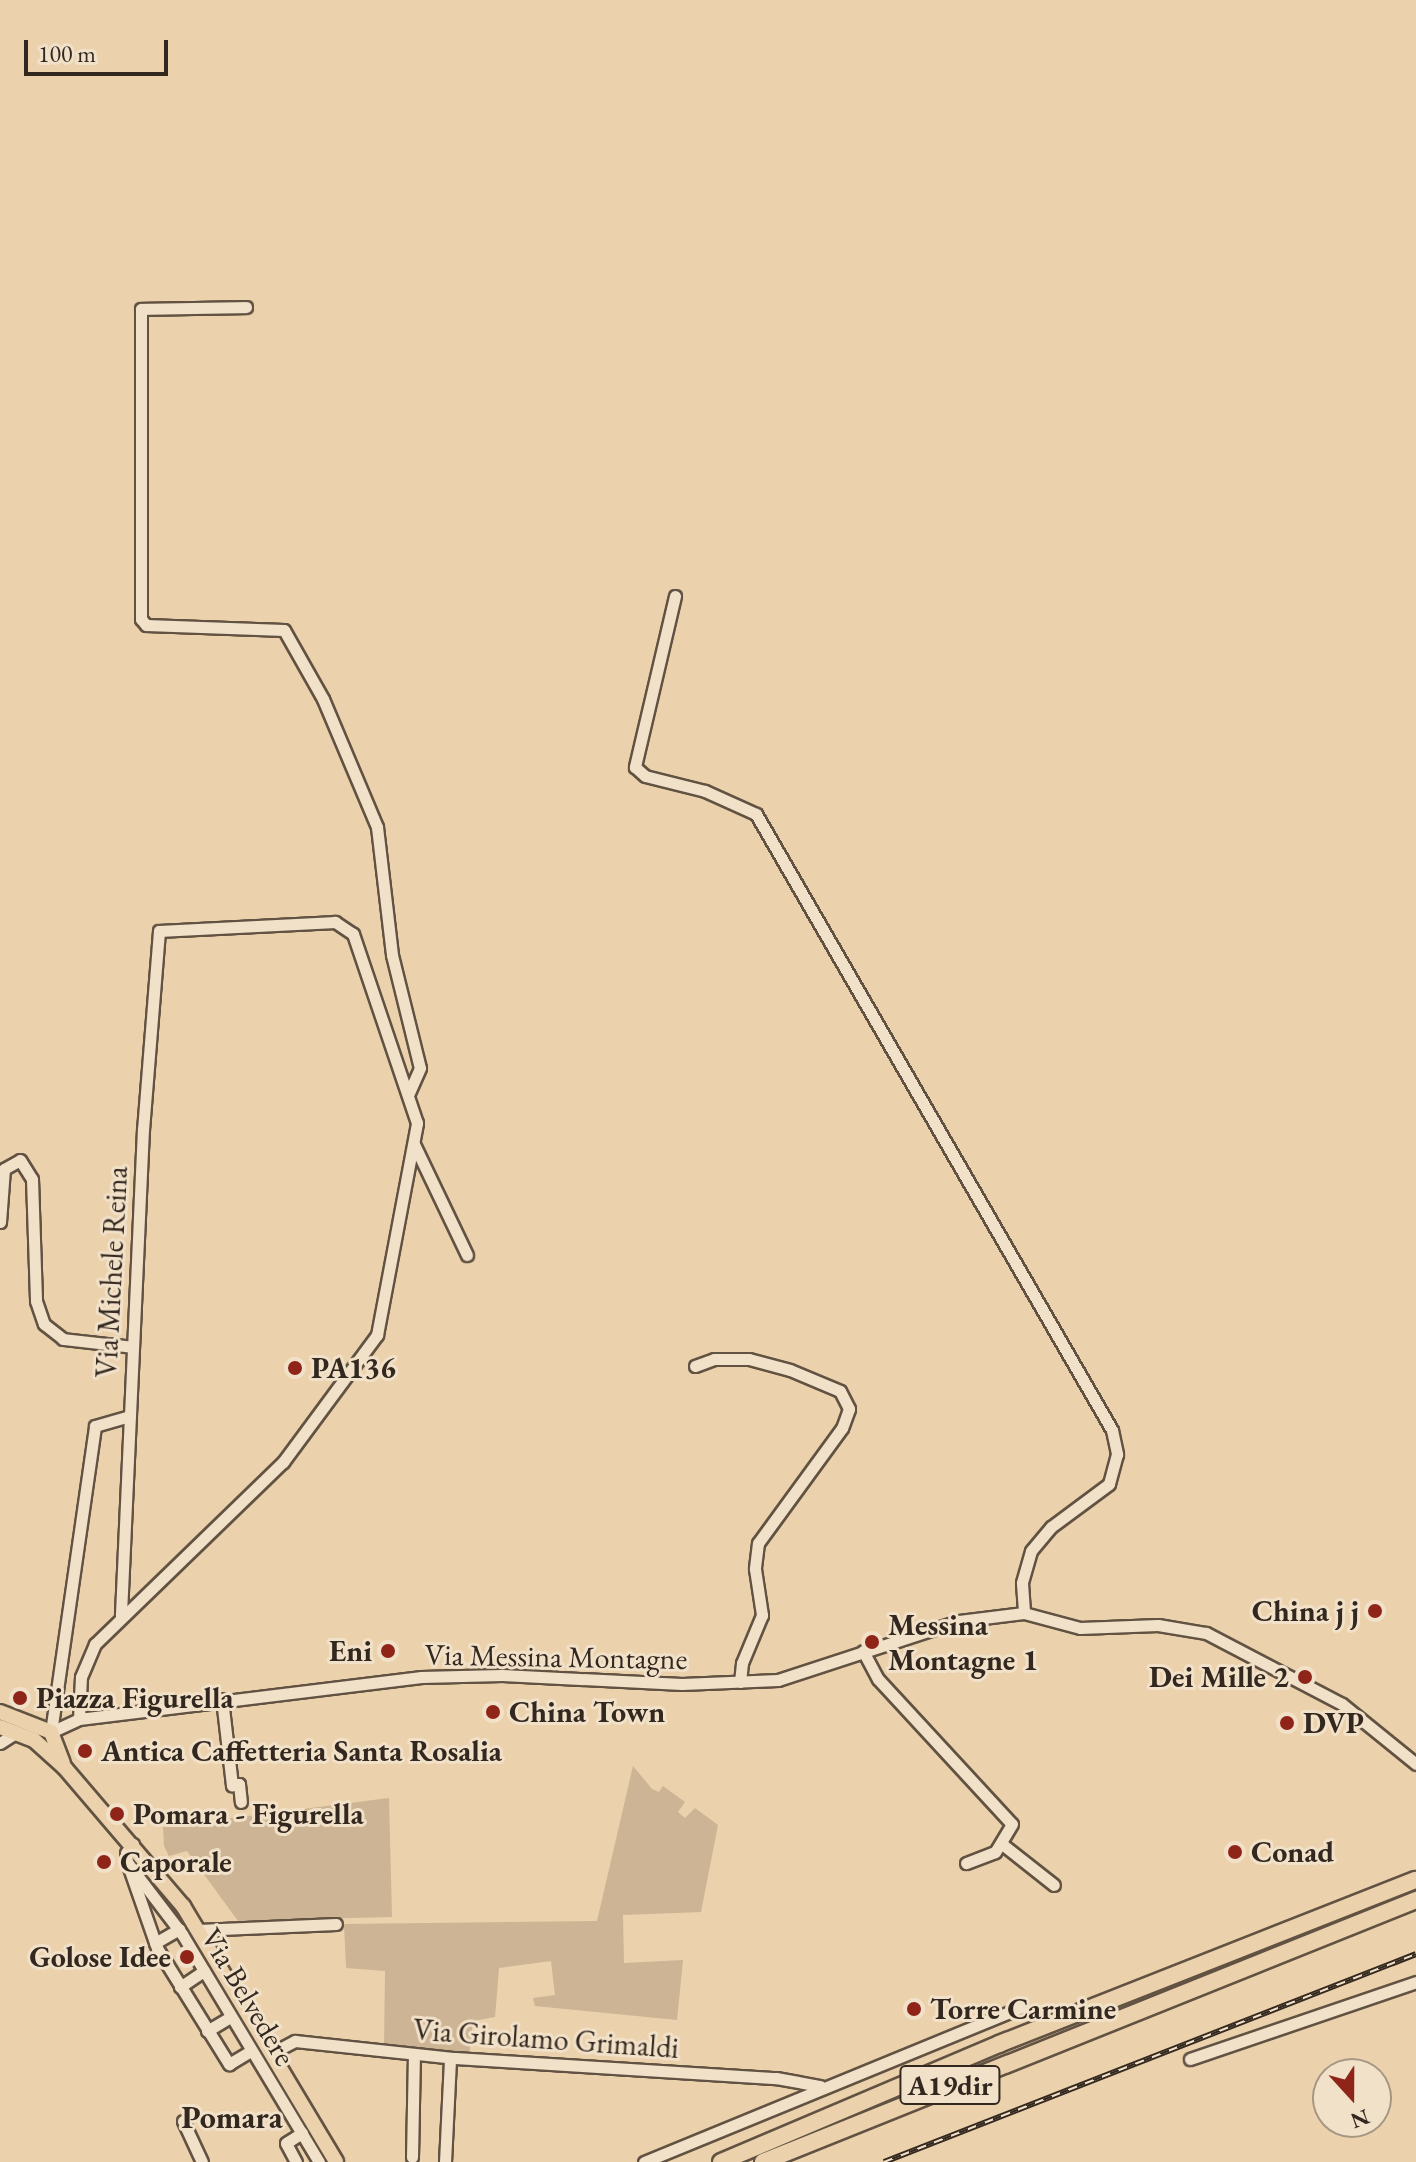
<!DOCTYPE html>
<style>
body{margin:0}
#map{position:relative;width:1416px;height:2162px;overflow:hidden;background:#ebd1ac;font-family:"EB Garamond",serif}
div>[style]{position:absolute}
.green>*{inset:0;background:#ccb494}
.roads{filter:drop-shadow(2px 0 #615242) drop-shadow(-2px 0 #615242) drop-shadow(0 2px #615242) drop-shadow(0 -2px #615242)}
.minor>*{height:11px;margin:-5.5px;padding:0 5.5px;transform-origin:5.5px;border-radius:5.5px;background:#f2e1c9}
.major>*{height:14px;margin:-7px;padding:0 7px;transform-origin:7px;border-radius:7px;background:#ebd1ac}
.highway>*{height:16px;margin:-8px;padding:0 8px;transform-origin:8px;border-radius:8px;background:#ebd1ac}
.rail>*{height:6px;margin-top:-3px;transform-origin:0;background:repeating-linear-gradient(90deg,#f2e1c9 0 9px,#33281f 0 18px);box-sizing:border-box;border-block:2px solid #33281f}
.dots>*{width:22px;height:22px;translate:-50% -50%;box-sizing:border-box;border:4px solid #f2e1c9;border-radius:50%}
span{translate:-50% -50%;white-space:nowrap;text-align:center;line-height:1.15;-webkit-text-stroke:6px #f2e1c9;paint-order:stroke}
.shield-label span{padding:2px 6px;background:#f2e1c9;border:2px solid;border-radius:6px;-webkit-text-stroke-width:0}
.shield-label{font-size:28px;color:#33281f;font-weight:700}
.street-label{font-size:30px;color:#33281f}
.poi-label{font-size:30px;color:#33281f;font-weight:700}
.left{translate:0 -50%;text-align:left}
.right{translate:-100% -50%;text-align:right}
.neighbourhood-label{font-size:32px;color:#33281f;font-weight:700}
.north{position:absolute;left:1312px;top:2058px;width:80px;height:80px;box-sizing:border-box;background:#f2e1c9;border:2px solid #a69785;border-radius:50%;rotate:159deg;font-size:22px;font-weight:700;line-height:32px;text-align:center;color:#33281f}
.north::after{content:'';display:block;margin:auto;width:28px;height:36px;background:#8f2418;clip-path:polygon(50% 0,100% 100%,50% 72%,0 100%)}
.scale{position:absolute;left:24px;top:40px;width:144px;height:36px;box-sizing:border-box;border:4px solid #33281f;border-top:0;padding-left:10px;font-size:24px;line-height:28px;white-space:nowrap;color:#33281f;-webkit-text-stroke:6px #f2e1c9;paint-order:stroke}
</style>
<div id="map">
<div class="green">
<i style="clip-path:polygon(633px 1766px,652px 1789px,659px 1792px,663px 1786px,685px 1802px,678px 1812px,685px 1818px,695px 1808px,718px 1825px,701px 1912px,623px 1915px,624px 1963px,683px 1960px,677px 2020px,535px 2006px,533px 1998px,555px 1995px,551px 1961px,499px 1968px,495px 2017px,473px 2021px,469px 2057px,384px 2047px,385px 1971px,346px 1968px,344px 1924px,597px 1921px)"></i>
<i style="clip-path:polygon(389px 1798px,392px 1917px,238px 1921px,187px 1851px,169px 1856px,164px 1846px,163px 1827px)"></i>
</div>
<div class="roads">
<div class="minor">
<i style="left:246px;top:307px;width:105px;rotate:178.9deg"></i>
<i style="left:141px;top:309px;width:310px;rotate:90deg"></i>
<i style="left:141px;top:619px;width:8px;rotate:50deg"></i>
<i style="left:146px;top:625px;width:138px;rotate:2.1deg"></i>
<i style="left:284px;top:630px;width:79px;rotate:60.5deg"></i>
<i style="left:323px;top:699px;width:139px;rotate:67.1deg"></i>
<i style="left:377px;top:827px;width:129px;rotate:83.3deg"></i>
<i style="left:392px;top:955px;width:116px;rotate:76.1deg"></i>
<i style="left:420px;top:1068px;width:27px;rotate:114deg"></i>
<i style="left:675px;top:596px;width:176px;rotate:103.2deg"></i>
<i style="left:635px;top:767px;width:13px;rotate:42deg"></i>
<i style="left:645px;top:776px;width:62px;rotate:14deg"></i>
<i style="left:705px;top:791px;width:56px;rotate:24.3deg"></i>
<i style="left:756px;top:814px;width:711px;rotate:59.98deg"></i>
<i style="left:1112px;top:1430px;width:25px;rotate:78deg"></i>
<i style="left:1117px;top:1454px;width:31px;rotate:105deg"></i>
<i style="left:1109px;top:1484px;width:72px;rotate:143.4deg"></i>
<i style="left:1051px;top:1527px;width:31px;rotate:130deg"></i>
<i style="left:1031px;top:1551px;width:33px;rotate:106deg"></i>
<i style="left:1022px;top:1583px;width:30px;rotate:86deg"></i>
<i style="left:414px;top:1144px;width:123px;rotate:64.5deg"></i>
<i style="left:0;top:1222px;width:53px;rotate:-85.7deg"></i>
<i style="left:4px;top:1169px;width:18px;rotate:-29deg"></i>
<i style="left:20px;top:1160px;width:22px;rotate:58deg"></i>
<i style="left:32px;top:1179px;width:122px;rotate:88.1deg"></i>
<i style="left:36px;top:1301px;width:24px;rotate:71deg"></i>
<i style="left:44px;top:1324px;width:24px;rotate:38deg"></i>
<i style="left:63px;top:1339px;width:70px;rotate:6.5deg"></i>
<i style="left:695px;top:1366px;width:20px;rotate:-20deg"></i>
<i style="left:714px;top:1359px;width:35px"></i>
<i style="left:749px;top:1359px;width:42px;rotate:15deg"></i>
<i style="left:790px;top:1370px;width:54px;rotate:22.8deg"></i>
<i style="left:840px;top:1391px;width:20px;rotate:63deg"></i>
<i style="left:849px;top:1409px;width:20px;rotate:110deg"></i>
<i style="left:842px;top:1428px;width:142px;rotate:126.1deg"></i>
<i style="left:758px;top:1543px;width:26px;rotate:97deg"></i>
<i style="left:755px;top:1569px;width:47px;rotate:81.3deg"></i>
<i style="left:762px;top:1615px;width:52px;rotate:112.6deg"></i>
<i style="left:742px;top:1663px;width:19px;rotate:96deg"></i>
<i style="left:863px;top:1651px;width:32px;rotate:62deg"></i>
<i style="left:878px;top:1679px;width:197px;rotate:47.3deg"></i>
<i style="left:1012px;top:1824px;width:33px;rotate:121deg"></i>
<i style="left:995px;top:1852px;width:31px;rotate:159deg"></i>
<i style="left:222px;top:1699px;width:87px;rotate:83.4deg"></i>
<i style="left:232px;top:1785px;width:7px;rotate:-8deg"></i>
<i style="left:239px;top:1784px;width:18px;rotate:84deg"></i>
<i style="left:79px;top:1719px;width:42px;rotate:-87.3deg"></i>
<i style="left:81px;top:1677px;width:36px;rotate:-67deg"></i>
<i style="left:95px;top:1644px;width:262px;rotate:-44.1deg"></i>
<i style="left:283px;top:1462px;width:158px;rotate:-53.5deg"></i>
<i style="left:377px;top:1335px;width:216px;rotate:-79.3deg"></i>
<i style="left:417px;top:1123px;width:200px;rotate:-108.7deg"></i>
<i style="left:353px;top:934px;width:22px;rotate:-146deg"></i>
<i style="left:335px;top:922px;width:176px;rotate:177.1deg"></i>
<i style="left:159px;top:931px;width:199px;rotate:94.6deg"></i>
<i style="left:143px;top:1129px;width:487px;rotate:92.6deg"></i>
<i style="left:51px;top:1732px;width:31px;rotate:-25deg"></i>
<i style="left:79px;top:1719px;width:345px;rotate:-7deg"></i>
<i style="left:421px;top:1677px;width:81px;rotate:-1.4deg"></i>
<i style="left:502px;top:1675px;width:180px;rotate:2.9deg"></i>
<i style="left:682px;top:1684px;width:96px;rotate:-2.4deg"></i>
<i style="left:778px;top:1680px;width:190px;rotate:-18.1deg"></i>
<i style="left:959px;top:1621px;width:65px;rotate:-7deg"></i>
<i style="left:1024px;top:1613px;width:58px;rotate:15deg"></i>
<i style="left:1080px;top:1628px;width:78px;rotate:-2.2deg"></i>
<i style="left:1158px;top:1625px;width:49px;rotate:9.5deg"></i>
<i style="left:1206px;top:1633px;width:153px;rotate:27.6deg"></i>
<i style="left:1342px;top:1704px;width:95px;rotate:39deg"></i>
<i style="left:51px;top:1732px;width:309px;rotate:-81.8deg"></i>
<i style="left:95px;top:1426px;width:36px;rotate:-16deg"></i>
<i style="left:0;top:1743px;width:20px;rotate:-33deg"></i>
<i style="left:133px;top:1844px;width:11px;rotate:128deg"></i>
<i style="left:126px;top:1853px;width:9px;rotate:84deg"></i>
<i style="left:127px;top:1862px;width:91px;rotate:70.8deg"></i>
<i style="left:157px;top:1948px;width:137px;rotate:58.2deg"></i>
<i style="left:229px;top:2064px;width:26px;rotate:-31deg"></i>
<i style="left:1002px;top:1844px;width:66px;rotate:38.3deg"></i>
<i style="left:127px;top:1862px;width:91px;rotate:52.6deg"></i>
<i style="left:182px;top:1934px;width:266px;rotate:59deg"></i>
<i style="left:198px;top:1930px;width:138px;rotate:-2.5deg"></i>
<i style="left:155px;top:1943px;width:28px;rotate:-30deg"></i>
<i style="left:180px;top:1987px;width:29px;rotate:-34deg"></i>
<i style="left:207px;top:2031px;width:27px;rotate:-31deg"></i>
<i style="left:272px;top:2053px;width:26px;rotate:-28deg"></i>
<i style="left:295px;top:2041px;width:161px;rotate:6.1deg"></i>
<i style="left:455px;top:2058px;width:322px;rotate:3.6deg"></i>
<i style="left:776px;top:2078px;width:45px;rotate:10.3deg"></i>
<i style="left:1190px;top:2059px;width:239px;rotate:-18.8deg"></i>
<i style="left:183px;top:2121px;width:45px;rotate:65.1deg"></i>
<i style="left:412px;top:2157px;width:103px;rotate:-88.9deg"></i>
<i style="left:296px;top:2162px;width:21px;rotate:-118deg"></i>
<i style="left:286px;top:2143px;width:19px;rotate:-32deg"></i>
<i style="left:445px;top:2162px;width:104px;rotate:-87.2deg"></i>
<i style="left:644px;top:2162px;width:408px;rotate:-22.3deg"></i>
</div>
<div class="major">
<i style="left:0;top:1712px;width:55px;rotate:21.4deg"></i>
<i style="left:51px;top:1732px;width:33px;rotate:69deg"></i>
<i style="left:0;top:1727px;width:36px;rotate:21deg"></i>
<i style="left:34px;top:1740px;width:42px;rotate:42.1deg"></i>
<i style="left:65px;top:1768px;width:182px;rotate:49.5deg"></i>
<i style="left:183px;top:1906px;width:298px;rotate:59.1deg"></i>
</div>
<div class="highway">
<i style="left:721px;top:2162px;width:302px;rotate:-23deg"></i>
<i style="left:999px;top:2044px;width:448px;rotate:-21.5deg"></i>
<i style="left:763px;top:2162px;width:704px;rotate:-21.86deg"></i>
</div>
</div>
<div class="rail">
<i style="left:884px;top:2162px;width:571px;rotate:-21.35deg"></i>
</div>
<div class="dots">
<i style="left:295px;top:1368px;background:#8f2418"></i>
<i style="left:1375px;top:1611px;background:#8f2418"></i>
<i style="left:872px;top:1642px;background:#8f2418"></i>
<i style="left:388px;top:1651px;background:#8f2418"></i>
<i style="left:1305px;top:1677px;background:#8f2418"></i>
<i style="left:20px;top:1698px;background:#8f2418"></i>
<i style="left:493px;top:1712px;background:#8f2418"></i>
<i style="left:1287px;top:1723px;background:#8f2418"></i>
<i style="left:85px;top:1751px;background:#8f2418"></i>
<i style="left:117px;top:1814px;background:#8f2418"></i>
<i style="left:1235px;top:1852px;background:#8f2418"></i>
<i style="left:104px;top:1862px;background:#8f2418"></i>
<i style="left:187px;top:1957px;background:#8f2418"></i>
<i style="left:914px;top:2009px;background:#8f2418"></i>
</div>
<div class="shield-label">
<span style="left:950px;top:2085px">A19dir</span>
</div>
<div class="street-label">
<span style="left:112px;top:1272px;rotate:-87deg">Via Michele Reina</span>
<span style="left:556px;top:1657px;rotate:1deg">Via Messina Montagne</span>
<span style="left:248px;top:1997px;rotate:59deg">Via Belvedere</span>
<span style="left:546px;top:2039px;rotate:4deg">Via Girolamo Grimaldi</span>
</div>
<div class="poi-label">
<span class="left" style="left:311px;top:1368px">PA136</span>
<span class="right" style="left:1359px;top:1611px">China j j</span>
<span class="left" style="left:888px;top:1642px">Messina<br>Montagne 1</span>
<span class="right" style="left:372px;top:1651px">Eni</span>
<span class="right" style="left:1289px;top:1677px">Dei Mille 2</span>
<span class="left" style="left:36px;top:1698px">Piazza Figurella</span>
<span class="left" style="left:509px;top:1712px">China Town</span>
<span class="left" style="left:1303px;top:1723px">DVP</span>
<span class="left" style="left:101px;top:1751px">Antica Caffetteria Santa Rosalia</span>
<span class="left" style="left:133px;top:1814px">Pomara - Figurella</span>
<span class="left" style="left:1251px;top:1852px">Conad</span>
<span class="left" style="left:120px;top:1862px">Caporale</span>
<span class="right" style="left:171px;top:1957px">Golose Idee</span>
<span class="left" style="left:930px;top:2009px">Torre Carmine</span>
</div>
<div class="neighbourhood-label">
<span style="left:232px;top:2117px">Pomara</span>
</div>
<div class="north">N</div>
<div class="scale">100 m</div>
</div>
